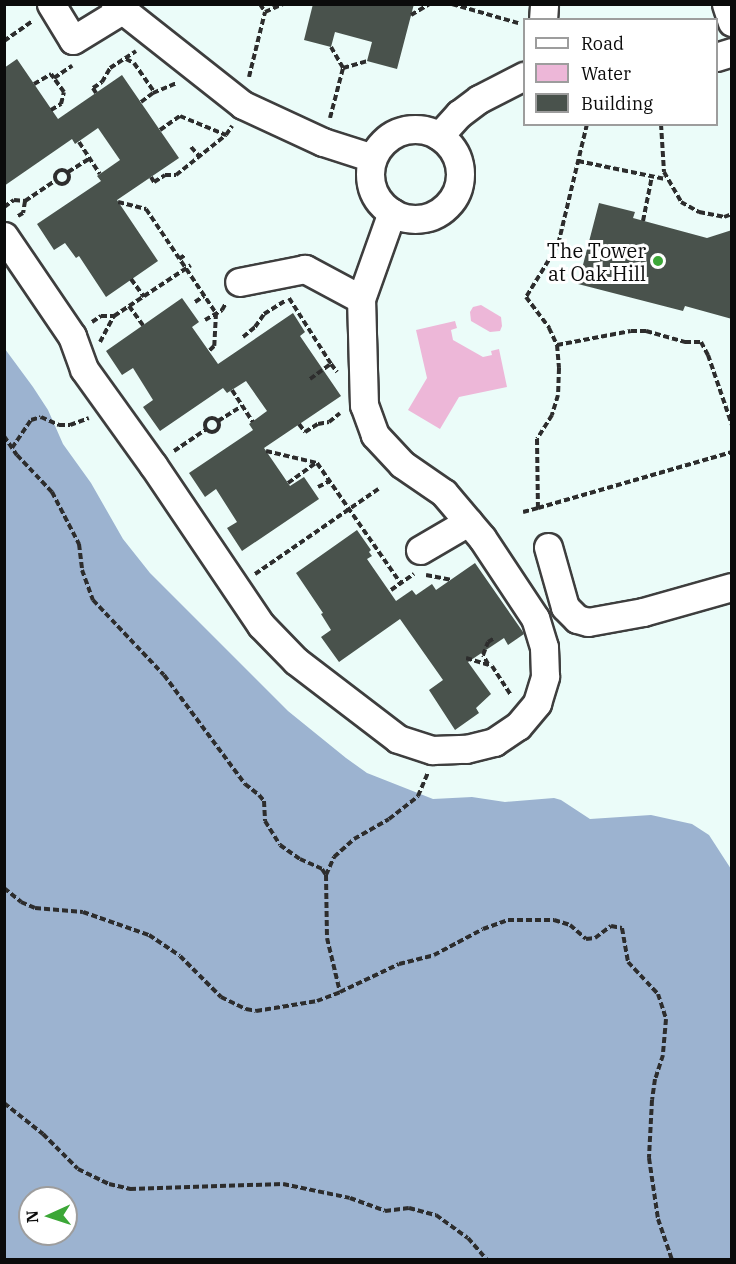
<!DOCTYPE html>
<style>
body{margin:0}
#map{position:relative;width:736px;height:1264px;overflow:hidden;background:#ebfcf9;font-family:"IBM Plex Serif",serif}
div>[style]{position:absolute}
.forest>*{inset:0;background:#9cb3d0}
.water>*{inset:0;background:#edb7d8}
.building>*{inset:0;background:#49524c}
.path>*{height:4px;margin-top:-2px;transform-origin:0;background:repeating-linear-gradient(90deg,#2d2d2d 0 6px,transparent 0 9px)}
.path>.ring{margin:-2px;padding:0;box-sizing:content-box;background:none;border:4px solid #2d2d2d;border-radius:50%}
.roads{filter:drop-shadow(2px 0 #3e3e3e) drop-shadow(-2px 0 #3e3e3e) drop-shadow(0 2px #3e3e3e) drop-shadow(0 -2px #3e3e3e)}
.minor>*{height:27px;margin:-13.5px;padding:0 13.5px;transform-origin:13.5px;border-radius:13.5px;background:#fff}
.minor>.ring{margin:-13.5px;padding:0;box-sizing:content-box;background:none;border:27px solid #fff;border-radius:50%}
.dots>*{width:16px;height:16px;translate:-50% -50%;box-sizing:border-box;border:3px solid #fff;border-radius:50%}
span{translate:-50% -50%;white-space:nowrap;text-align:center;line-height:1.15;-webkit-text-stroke:6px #fff;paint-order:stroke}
.poi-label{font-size:20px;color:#0b0b0b}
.right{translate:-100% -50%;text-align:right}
.frame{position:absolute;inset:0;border:6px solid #0b0b0b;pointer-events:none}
.legend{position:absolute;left:523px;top:18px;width:195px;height:108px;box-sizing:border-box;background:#fff;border:2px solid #9d9d9d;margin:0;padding:8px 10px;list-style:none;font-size:18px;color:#0b0b0b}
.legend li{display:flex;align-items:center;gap:12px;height:30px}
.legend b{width:30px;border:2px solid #9d9d9d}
.north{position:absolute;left:18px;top:1186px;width:60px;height:60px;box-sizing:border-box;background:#fff;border:2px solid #9d9d9d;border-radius:50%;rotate:267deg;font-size:16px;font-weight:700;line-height:24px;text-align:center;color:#0b0b0b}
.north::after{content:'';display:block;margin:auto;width:21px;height:27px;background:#3ca737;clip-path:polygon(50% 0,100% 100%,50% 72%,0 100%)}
</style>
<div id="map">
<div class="forest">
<i style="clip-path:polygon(evenodd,5px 349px,33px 387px,48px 410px,63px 444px,91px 483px,123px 539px,150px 573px,288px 711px,346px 758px,367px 773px,433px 799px,472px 797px,505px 802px,554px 798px,561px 800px,590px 819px,651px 815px,692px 824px,709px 835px,731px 869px,731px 1259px,5px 1259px,5px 349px,30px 1198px,66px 1198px,66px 1234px,30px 1234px,30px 1198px)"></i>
</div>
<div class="water">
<i style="clip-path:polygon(481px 305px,501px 317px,502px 326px,500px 331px,490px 332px,471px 321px,470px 312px,473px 307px)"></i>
<i style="clip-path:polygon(455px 321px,457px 328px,451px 330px,453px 340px,483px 357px,492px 355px,491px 351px,499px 349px,507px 387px,459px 397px,440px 429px,408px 410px,427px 378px,416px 330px)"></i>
</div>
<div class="building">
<i style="clip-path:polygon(313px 4px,414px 4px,397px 69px,367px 61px,372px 42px,335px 32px,331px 47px,304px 40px)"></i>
<i style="clip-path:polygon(17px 59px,58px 119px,122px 75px,179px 158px,117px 200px,158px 261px,106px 297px,79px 256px,76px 258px,65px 243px,54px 250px,37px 224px,101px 181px,97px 176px,120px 160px,98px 128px,75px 144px,72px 139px,4px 186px,4px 68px)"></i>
<i style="clip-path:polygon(599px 203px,635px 212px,633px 218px,707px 238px,732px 230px,732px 319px,685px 306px,683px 311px,578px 284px)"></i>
<i style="clip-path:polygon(182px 298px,199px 322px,192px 327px,218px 364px,293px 313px,305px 332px,300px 336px,341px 396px,264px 448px,290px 486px,304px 477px,319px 499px,242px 551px,227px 528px,237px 522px,216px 489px,205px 497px,189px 473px,253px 430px,249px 424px,267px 411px,246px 381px,227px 393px,223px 388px,160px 431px,143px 407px,153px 400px,133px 368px,122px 375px,106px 351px)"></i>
<i style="clip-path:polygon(357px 530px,371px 550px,369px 552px,372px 556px,367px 559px,396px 601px,412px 590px,416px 595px,432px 584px,436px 590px,475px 563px,523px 632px,524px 634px,508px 645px,504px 638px,468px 662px,491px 694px,476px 708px,479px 713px,455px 730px,429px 690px,443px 680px,400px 619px,339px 662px,321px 637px,331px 630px,321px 614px,323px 613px,296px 573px)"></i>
</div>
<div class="path">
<i style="left:260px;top:4px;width:9px;rotate:58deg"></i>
<i style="left:452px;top:4px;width:69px;rotate:16.1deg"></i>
<i style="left:411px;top:15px;width:21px;rotate:-31deg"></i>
<i style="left:4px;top:41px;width:35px;rotate:-35deg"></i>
<i style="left:331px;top:47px;width:24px;rotate:60deg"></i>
<i style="left:126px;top:59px;width:9px;rotate:27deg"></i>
<i style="left:134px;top:63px;width:37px;rotate:55deg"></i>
<i style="left:249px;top:77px;width:67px;rotate:-76.2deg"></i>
<i style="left:265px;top:12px;width:20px;rotate:-24deg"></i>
<i style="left:34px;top:84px;width:20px;rotate:-30deg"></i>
<i style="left:51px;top:74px;width:5px;rotate:53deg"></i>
<i style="left:54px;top:78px;width:22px;rotate:-34deg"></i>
<i style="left:96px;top:93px;width:6px;rotate:-121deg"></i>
<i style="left:93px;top:88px;width:11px;rotate:-34deg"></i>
<i style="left:102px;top:82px;width:16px;rotate:-60deg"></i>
<i style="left:110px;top:68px;width:31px;rotate:-33deg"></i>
<i style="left:141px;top:102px;width:15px;rotate:-37deg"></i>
<i style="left:153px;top:93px;width:26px;rotate:-23deg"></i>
<i style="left:51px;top:110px;width:12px;rotate:-31deg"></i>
<i style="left:61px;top:104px;width:12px;rotate:-76deg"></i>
<i style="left:64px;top:92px;width:17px;rotate:-126deg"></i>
<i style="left:330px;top:118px;width:52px;rotate:-75.4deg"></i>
<i style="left:343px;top:68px;width:25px;rotate:-16deg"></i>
<i style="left:587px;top:124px;width:124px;rotate:103.5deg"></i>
<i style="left:558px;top:245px;width:61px;rotate:121.6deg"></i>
<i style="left:526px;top:297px;width:39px;rotate:53deg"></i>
<i style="left:549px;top:328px;width:19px;rotate:65deg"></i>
<i style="left:557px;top:345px;width:23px;rotate:85deg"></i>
<i style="left:559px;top:368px;width:27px;rotate:92deg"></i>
<i style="left:558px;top:395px;width:21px;rotate:107deg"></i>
<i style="left:552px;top:415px;width:28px;rotate:122deg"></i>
<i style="left:537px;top:439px;width:69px;rotate:89.2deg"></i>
<i style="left:538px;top:508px;width:202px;rotate:-16.1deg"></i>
<i style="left:661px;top:124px;width:48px;rotate:86.4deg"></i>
<i style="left:664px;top:172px;width:34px;rotate:60deg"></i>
<i style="left:681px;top:202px;width:21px;rotate:29deg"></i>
<i style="left:699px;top:212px;width:25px;rotate:11deg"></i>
<i style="left:724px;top:217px;width:9px;rotate:-21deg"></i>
<i style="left:160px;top:130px;width:24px;rotate:-35deg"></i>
<i style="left:180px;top:116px;width:50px;rotate:22.4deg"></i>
<i style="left:79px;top:142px;width:38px;rotate:57deg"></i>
<i style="left:191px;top:147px;width:13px;rotate:48deg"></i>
<i style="left:578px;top:161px;width:89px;rotate:11.7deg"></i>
<i class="ring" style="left:55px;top:170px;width:10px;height:10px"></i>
<i style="left:68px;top:172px;width:26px;rotate:-32deg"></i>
<i style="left:151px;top:177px;width:6px;rotate:59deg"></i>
<i style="left:154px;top:182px;width:13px;rotate:-32deg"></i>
<i style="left:165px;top:175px;width:11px"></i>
<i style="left:176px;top:175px;width:64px;rotate:-38.7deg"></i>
<i style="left:226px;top:135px;width:11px;rotate:-56deg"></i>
<i style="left:25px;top:201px;width:36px;rotate:-34deg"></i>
<i style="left:118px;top:202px;width:29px;rotate:14deg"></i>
<i style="left:146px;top:209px;width:125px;rotate:56.1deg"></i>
<i style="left:216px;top:313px;width:33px;rotate:93deg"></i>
<i style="left:214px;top:346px;width:7px;rotate:135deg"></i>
<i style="left:4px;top:207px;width:12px;rotate:-35deg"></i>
<i style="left:14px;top:200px;width:11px;rotate:5deg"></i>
<i style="left:25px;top:201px;width:12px;rotate:99deg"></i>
<i style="left:23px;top:213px;width:6px;rotate:149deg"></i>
<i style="left:643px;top:221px;width:46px;rotate:-78.7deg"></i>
<i style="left:179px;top:259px;width:7px;rotate:-34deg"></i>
<i style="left:131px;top:279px;width:22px;rotate:54deg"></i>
<i style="left:289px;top:298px;width:78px;rotate:57.5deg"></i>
<i style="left:195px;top:302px;width:11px;rotate:-34deg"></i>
<i style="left:129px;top:306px;width:24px;rotate:54deg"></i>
<i style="left:205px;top:320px;width:20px;rotate:-30deg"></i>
<i style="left:222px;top:310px;width:8px;rotate:-60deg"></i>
<i style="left:92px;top:322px;width:11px;rotate:-34deg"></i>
<i style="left:101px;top:316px;width:13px"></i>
<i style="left:114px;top:316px;width:92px;rotate:-33.5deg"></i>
<i style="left:243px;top:337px;width:16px;rotate:-40deg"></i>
<i style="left:255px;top:327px;width:16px;rotate:-55deg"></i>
<i style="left:264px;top:314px;width:25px;rotate:-32deg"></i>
<i style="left:100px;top:342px;width:30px;rotate:-62deg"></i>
<i style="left:557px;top:345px;width:75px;rotate:-10.7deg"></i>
<i style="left:631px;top:331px;width:15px"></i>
<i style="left:646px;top:331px;width:41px;rotate:15.8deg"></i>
<i style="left:685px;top:342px;width:16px"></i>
<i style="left:701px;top:342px;width:15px;rotate:62deg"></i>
<i style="left:708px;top:355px;width:74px;rotate:71.1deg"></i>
<i style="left:310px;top:379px;width:26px;rotate:-36deg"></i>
<i style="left:331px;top:364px;width:10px;rotate:53deg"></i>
<i style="left:232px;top:390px;width:38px;rotate:57deg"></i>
<i class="ring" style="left:205px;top:418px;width:10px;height:10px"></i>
<i style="left:218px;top:421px;width:28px;rotate:-32deg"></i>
<i style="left:299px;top:424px;width:10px;rotate:53deg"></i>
<i style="left:305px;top:432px;width:15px;rotate:-32deg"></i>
<i style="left:318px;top:424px;width:11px;rotate:-10deg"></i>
<i style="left:329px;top:422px;width:14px;rotate:-39deg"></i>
<i style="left:4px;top:436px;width:23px;rotate:56deg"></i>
<i style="left:17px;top:455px;width:51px;rotate:46.6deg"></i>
<i style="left:52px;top:492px;width:59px;rotate:62.6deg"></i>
<i style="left:79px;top:544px;width:26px;rotate:83deg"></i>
<i style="left:82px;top:570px;width:32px;rotate:70deg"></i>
<i style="left:93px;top:600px;width:103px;rotate:46.6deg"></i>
<i style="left:164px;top:675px;width:136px;rotate:53.4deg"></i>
<i style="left:245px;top:784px;width:18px;rotate:38deg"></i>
<i style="left:259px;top:795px;width:8px;rotate:50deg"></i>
<i style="left:264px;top:801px;width:20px;rotate:87deg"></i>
<i style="left:265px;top:821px;width:28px;rotate:58deg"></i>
<i style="left:280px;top:845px;width:24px;rotate:35deg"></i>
<i style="left:300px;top:859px;width:24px;rotate:24deg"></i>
<i style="left:322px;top:869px;width:7px;rotate:56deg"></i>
<i style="left:326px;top:875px;width:63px;rotate:89.1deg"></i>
<i style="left:327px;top:938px;width:56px;rotate:76.5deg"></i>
<i style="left:340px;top:992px;width:65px;rotate:-25.4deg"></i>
<i style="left:399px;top:964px;width:36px;rotate:-14deg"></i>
<i style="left:434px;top:955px;width:55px;rotate:-28deg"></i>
<i style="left:483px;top:929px;width:27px;rotate:-20deg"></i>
<i style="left:508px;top:920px;width:46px"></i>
<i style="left:554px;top:920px;width:17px;rotate:17deg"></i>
<i style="left:570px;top:925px;width:21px;rotate:41deg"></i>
<i style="left:586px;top:939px;width:9px;rotate:-6deg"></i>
<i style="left:595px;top:938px;width:20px;rotate:-37deg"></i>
<i style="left:611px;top:926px;width:11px;rotate:10deg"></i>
<i style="left:622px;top:928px;width:35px;rotate:80deg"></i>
<i style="left:628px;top:962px;width:44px;rotate:46.8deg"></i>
<i style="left:658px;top:994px;width:26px;rotate:72deg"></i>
<i style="left:666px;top:1019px;width:36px;rotate:95deg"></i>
<i style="left:663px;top:1055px;width:25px;rotate:108deg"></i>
<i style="left:655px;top:1079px;width:21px;rotate:98deg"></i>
<i style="left:652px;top:1100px;width:58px;rotate:93deg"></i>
<i style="left:649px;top:1158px;width:62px;rotate:81.6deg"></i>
<i style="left:658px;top:1219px;width:43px;rotate:71.1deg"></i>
<i style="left:12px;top:448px;width:34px;rotate:-56deg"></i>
<i style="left:31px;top:420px;width:10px;rotate:-17deg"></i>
<i style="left:41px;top:417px;width:20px;rotate:24deg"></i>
<i style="left:59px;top:425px;width:11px"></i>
<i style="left:70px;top:425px;width:20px;rotate:-20deg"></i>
<i style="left:174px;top:451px;width:40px;rotate:-34deg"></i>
<i style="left:266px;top:451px;width:52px;rotate:13.2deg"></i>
<i style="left:317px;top:463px;width:147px;rotate:55.2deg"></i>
<i style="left:288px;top:483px;width:34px;rotate:-36deg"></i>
<i style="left:318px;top:487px;width:13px;rotate:-27deg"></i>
<i style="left:523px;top:512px;width:16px;rotate:-15deg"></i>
<i style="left:255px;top:574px;width:150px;rotate:-34.6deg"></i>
<i style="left:426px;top:575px;width:25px;rotate:11deg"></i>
<i style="left:391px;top:590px;width:28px;rotate:-35deg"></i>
<i style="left:466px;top:658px;width:27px;rotate:17deg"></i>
<i style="left:492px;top:666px;width:35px;rotate:57deg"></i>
<i style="left:488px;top:664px;width:10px;rotate:-119deg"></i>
<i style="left:483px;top:655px;width:14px;rotate:-69deg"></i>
<i style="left:488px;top:642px;width:6px;rotate:-31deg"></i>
<i style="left:326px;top:875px;width:20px;rotate:-66deg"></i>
<i style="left:334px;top:857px;width:27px;rotate:-42deg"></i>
<i style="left:354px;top:839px;width:40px;rotate:-29.7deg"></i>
<i style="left:389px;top:819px;width:37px;rotate:-38deg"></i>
<i style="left:418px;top:796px;width:25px;rotate:-67deg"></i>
<i style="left:4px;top:888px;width:22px;rotate:39deg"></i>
<i style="left:21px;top:902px;width:15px;rotate:23deg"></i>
<i style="left:35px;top:908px;width:48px;rotate:4.8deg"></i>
<i style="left:83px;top:912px;width:70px;rotate:19.2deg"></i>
<i style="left:149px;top:935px;width:37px;rotate:34deg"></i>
<i style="left:180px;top:956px;width:58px;rotate:45deg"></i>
<i style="left:221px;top:997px;width:28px;rotate:26deg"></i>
<i style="left:246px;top:1009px;width:10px;rotate:11deg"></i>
<i style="left:256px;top:1011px;width:62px;rotate:-9.3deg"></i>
<i style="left:317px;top:1001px;width:25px;rotate:-21deg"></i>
<i style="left:4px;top:1103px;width:50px;rotate:38.5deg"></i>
<i style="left:43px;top:1134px;width:49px;rotate:45deg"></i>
<i style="left:78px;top:1169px;width:34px;rotate:26deg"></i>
<i style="left:109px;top:1184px;width:22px;rotate:13deg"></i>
<i style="left:130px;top:1189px;width:153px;rotate:-1.9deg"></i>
<i style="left:283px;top:1184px;width:68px;rotate:11.8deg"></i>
<i style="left:350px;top:1198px;width:37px;rotate:20deg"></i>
<i style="left:385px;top:1211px;width:24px;rotate:-7deg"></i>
<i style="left:409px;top:1208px;width:28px;rotate:15deg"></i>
<i style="left:436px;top:1215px;width:39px;rotate:36deg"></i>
<i style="left:468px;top:1238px;width:29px;rotate:49deg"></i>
</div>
<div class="roads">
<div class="minor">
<i style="left:51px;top:4px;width:42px;rotate:58.6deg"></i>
<i style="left:73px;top:40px;width:57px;rotate:-31.5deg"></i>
<i style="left:115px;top:4px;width:163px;rotate:38.3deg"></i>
<i style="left:243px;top:105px;width:88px;rotate:24.8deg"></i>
<i style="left:323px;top:142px;width:52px;rotate:17.7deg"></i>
<i style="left:726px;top:4px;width:19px;rotate:72deg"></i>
<i style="left:543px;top:20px;width:16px;rotate:-86deg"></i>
<i style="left:716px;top:57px;width:17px;rotate:-17deg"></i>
<i class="ring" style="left:370px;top:129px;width:63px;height:63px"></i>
<i style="left:439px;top:136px;width:30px;rotate:-48deg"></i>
<i style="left:459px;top:114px;width:25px;rotate:-37deg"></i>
<i style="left:479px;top:99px;width:51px;rotate:-27.1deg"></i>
<i style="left:4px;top:236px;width:121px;rotate:55.8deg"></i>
<i style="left:72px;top:336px;width:35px;rotate:70deg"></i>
<i style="left:84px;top:369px;width:118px;rotate:54.3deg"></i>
<i style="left:153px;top:465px;width:193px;rotate:56deg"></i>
<i style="left:261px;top:625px;width:50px;rotate:45.8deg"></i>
<i style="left:296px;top:661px;width:128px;rotate:37.4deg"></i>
<i style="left:398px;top:739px;width:36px;rotate:18deg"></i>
<i style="left:432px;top:750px;width:34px;rotate:-2deg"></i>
<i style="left:466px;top:749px;width:29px;rotate:-14deg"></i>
<i style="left:494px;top:742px;width:29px;rotate:-34deg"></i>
<i style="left:518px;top:726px;width:30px;rotate:-50deg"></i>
<i style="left:537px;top:703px;width:28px;rotate:-73deg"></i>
<i style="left:545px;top:676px;width:29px;rotate:-92deg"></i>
<i style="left:544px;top:647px;width:30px;rotate:-107deg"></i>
<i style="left:535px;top:618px;width:96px;rotate:-123.5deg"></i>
<i style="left:482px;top:538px;width:59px;rotate:-130.2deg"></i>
<i style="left:444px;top:493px;width:51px;rotate:-145.4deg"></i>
<i style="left:402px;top:464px;width:40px;rotate:-133deg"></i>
<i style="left:375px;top:435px;width:32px;rotate:-110deg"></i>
<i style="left:364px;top:405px;width:106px;rotate:-91.6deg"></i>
<i style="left:361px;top:299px;width:64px;rotate:-151.8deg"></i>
<i style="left:305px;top:269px;width:67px;rotate:168.9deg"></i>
<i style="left:361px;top:299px;width:92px;rotate:-70.4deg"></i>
<i style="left:548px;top:547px;width:62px;rotate:74.2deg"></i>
<i style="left:565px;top:607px;width:17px;rotate:45deg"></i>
<i style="left:577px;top:619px;width:11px;rotate:15deg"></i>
<i style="left:588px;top:622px;width:56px;rotate:-10.3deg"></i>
<i style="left:643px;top:612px;width:92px;rotate:-15.7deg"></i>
<i style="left:420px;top:550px;width:56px;rotate:-30.3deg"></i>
</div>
</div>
<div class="dots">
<i style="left:658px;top:261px;background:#3ca737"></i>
</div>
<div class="poi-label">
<span class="right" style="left:646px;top:262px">The Tower<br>at Oak Hill</span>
</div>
<div class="frame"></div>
<ul class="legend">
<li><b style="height:8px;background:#fff"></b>Road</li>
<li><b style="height:16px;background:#edb7d8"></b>Water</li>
<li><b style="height:16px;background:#49524c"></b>Building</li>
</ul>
<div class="north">N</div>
</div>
